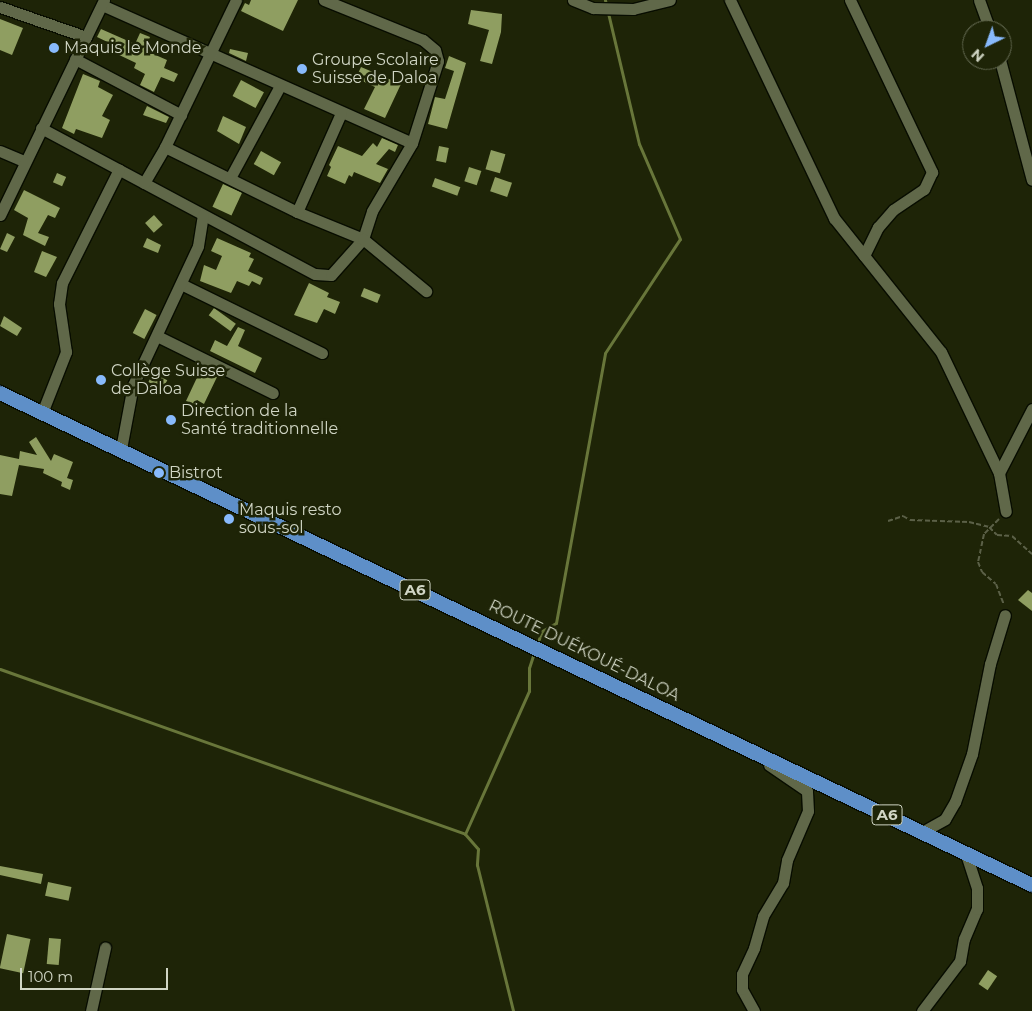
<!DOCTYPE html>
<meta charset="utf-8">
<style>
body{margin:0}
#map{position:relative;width:1032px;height:1011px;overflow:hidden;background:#1e2407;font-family:Montserrat,sans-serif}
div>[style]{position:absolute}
.stream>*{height:3px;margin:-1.5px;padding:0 1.5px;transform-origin:1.5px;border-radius:1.5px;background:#68763a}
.building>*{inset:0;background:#8f9e61;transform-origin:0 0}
.path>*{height:2px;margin-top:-1px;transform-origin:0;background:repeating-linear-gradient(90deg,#5b6047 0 5px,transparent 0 7.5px)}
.roads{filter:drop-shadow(1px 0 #080d00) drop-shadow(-1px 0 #080d00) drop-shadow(0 1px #080d00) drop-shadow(0 -1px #080d00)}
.minor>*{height:11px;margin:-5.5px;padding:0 5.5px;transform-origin:5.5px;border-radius:5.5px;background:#606849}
.trunk>*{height:14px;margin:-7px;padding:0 7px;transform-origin:7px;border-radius:7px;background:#5e8fc8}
.dots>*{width:14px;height:14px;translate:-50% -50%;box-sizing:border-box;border:2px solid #1e2407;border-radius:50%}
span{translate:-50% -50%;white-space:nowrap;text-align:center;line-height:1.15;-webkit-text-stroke:5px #1e2407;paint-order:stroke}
.shield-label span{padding:1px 4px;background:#1e2407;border:1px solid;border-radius:4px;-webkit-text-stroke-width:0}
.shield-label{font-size:15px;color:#d0d5c4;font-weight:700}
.poi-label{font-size:16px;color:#d0d5c4}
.left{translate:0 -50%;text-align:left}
.street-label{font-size:16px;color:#d0d5c4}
.north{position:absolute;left:962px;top:20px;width:50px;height:50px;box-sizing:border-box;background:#1e2407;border:1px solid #656b53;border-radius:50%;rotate:222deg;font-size:14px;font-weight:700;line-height:20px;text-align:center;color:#d0d5c4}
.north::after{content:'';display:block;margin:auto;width:18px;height:22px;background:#88bafc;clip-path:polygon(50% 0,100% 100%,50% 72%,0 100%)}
.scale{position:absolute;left:20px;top:968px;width:148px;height:22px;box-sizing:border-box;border:2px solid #d0d5c4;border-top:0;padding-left:6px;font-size:15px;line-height:18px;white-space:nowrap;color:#d0d5c4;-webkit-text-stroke:4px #1e2407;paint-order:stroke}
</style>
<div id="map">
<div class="stream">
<i style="left:537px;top:644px;width:14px;rotate:-69deg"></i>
<i style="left:542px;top:631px;width:16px;rotate:-30deg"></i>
<i style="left:556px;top:623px;width:274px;rotate:-79.7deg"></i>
<i style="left:605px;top:353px;width:136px;rotate:-56.7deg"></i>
<i style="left:680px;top:239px;width:103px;rotate:-113.3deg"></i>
<i style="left:639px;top:144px;width:148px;rotate:-103.3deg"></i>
<i style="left:0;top:669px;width:493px;rotate:19.5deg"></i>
<i style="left:465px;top:834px;width:20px;rotate:49deg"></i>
<i style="left:478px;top:849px;width:16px;rotate:94deg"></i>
<i style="left:477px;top:865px;width:150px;rotate:76.1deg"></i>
<i style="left:465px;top:834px;width:157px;rotate:-65.9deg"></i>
<i style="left:529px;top:691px;width:23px;rotate:-90deg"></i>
<i style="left:529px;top:668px;width:16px;rotate:-72deg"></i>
</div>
<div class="building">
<i style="clip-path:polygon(251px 0,298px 0,283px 31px,241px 11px,245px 3px,249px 5px)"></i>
<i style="clip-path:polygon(471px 10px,502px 14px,501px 32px,492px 64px,480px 61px,489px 30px,468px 24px)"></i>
<i style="clip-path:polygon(0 19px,23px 28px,12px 55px,0 50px)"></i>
<i style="clip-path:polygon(101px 29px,135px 44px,140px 33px,150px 37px,144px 50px,167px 60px,164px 68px,178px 74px,174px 82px,161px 77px,154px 92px,140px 85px,145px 74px,134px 68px,136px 63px,115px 53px,118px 47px,97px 37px)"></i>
<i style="clip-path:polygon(230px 49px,248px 53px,246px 61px,229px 53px)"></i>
<i style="clip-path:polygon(449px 56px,466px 63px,447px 129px,428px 124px,435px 97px,445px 99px,454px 71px,445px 68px)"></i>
<i style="clip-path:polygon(361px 67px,401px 84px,385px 118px,364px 109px,375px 87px,356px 78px)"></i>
<i style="clip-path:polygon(83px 74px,100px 81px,98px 87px,113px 95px,102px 116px,110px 120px,102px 138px,76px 129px,74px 134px,62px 128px)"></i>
<i style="left:241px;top:80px;width:26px;height:18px;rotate:28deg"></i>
<i style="clip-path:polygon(147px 106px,169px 117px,166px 123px,143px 115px)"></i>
<i style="clip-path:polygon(223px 116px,246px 127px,239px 144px,217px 131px)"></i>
<i style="clip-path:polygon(382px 138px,398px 145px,395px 152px,389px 149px,376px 164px,388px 169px,380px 183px,354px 172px,352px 177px,349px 175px,345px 184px,327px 176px,331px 167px,329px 165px,338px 146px,362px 156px,373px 143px,377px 147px)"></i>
<i style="left:439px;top:146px;width:10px;height:15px;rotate:11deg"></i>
<i style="left:491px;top:150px;width:15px;height:20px;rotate:16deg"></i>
<i style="left:261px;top:151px;width:23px;height:15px;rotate:29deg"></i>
<i style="left:469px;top:167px;width:13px;height:15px;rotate:18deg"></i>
<i style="left:57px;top:173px;width:10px;height:10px;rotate:24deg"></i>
<i style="left:495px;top:177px;width:18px;height:15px;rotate:19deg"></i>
<i style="left:435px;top:178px;width:27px;height:9px;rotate:20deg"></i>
<i style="left:223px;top:184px;width:21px;height:25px;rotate:25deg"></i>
<i style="clip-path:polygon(24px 190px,60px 208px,55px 218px,48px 215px,38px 233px,49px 237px,45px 246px,23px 235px,28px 218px,14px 210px)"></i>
<i style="left:154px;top:215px;width:13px;height:12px;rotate:48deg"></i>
<i style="clip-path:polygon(7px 233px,15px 237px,7px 252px,0 249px)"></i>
<i style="clip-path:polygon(147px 238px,161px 245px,158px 253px,143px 247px)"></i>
<i style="clip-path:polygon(217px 238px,251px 253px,249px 257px,254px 259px,248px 271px,263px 278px,260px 285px,252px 281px,249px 286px,237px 281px,231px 293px,200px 281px,204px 265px,216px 270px,222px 256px,211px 251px)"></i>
<i style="clip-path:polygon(42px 251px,57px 257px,46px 277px,34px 272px)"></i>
<i style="clip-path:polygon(309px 283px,329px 293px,327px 297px,340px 302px,335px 314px,324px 309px,317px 323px,294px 315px)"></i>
<i style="left:364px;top:288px;width:18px;height:9px;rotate:22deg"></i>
<i style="left:214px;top:308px;width:27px;height:9px;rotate:36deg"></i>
<i style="left:145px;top:309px;width:13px;height:27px;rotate:27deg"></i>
<i style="clip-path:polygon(4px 316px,22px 328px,17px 336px,0 326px)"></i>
<i style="clip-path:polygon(238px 327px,245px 330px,238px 346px,262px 358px,255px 373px,210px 351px,215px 340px,227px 346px)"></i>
<i style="clip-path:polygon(201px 369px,217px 377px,204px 404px,197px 400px,194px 405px,186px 401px)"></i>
<i style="left:153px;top:373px;width:16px;height:10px;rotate:27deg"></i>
<i style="clip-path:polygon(36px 437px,51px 461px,54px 454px,73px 462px,67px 478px,73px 480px,70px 490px,61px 486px,62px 482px,43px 473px,44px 469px,19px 465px,12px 496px,0 494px,0 455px,19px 459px,20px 451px,37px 455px,29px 442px)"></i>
<i style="clip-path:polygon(1028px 590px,1032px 593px,1032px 611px,1018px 600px)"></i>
<i style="clip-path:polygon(0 866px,43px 874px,41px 884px,0 875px)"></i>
<i style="left:48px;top:882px;width:24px;height:14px;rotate:12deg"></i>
<i style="left:7px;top:934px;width:24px;height:35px;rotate:12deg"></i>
<i style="left:49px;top:938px;width:12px;height:26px;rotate:5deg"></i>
<i style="left:988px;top:970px;width:11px;height:17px;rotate:34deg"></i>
</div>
<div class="path">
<i style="left:999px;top:519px;width:21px;rotate:135deg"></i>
<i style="left:984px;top:534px;width:29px;rotate:102deg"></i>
<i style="left:978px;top:562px;width:11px;rotate:68deg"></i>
<i style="left:982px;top:572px;width:18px;rotate:41deg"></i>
<i style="left:996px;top:584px;width:22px;rotate:69deg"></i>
<i style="left:888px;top:521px;width:16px;rotate:-18deg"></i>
<i style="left:903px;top:516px;width:8px;rotate:30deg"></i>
<i style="left:910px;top:520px;width:59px;rotate:1.9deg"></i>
<i style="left:969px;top:522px;width:21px;rotate:14deg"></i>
<i style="left:989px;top:527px;width:11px;rotate:45deg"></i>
<i style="left:997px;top:535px;width:15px;rotate:4deg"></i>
<i style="left:1012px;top:536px;width:27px;rotate:42deg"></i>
</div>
<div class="roads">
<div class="minor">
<i style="left:573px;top:0;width:22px;rotate:22deg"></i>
<i style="left:593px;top:8px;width:40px;rotate:1.4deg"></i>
<i style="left:633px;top:9px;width:38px;rotate:-14deg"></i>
<i style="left:730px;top:0;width:242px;rotate:64.5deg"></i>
<i style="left:834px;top:218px;width:171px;rotate:51.4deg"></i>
<i style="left:941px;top:352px;width:134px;rotate:64.4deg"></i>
<i style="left:999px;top:473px;width:39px;rotate:80deg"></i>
<i style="left:850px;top:0;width:191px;rotate:64.5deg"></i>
<i style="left:932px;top:172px;width:19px;rotate:115deg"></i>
<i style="left:924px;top:189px;width:37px;rotate:146deg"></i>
<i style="left:893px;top:210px;width:23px;rotate:131deg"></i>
<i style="left:878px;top:227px;width:32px;rotate:116deg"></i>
<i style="left:979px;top:0;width:32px;rotate:70deg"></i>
<i style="left:102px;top:5px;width:339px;rotate:24deg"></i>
<i style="left:0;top:7px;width:91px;rotate:19.2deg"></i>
<i style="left:75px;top:59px;width:120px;rotate:27.8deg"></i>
<i style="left:1000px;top:60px;width:124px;rotate:75.1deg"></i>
<i style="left:41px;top:128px;width:310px;rotate:28.1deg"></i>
<i style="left:315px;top:274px;width:16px;rotate:4deg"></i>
<i style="left:331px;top:275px;width:48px;rotate:-48.4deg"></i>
<i style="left:363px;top:239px;width:29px;rotate:-72deg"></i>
<i style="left:372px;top:211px;width:79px;rotate:-59.5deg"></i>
<i style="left:412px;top:143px;width:86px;rotate:-72.4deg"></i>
<i style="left:438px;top:61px;width:11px;rotate:-105deg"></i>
<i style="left:435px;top:50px;width:16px;rotate:-140deg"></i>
<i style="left:423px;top:40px;width:107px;rotate:-158deg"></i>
<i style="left:165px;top:147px;width:147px;rotate:26.2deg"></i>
<i style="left:297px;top:212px;width:71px;rotate:22.2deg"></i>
<i style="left:363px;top:239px;width:82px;rotate:39.5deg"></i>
<i style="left:0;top:151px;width:26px;rotate:23deg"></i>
<i style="left:230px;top:178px;width:105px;rotate:-61.5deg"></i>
<i style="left:144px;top:183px;width:42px;rotate:-59.7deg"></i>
<i style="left:165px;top:147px;width:163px;rotate:-64.2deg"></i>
<i style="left:297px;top:212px;width:108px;rotate:-66deg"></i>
<i style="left:0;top:215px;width:239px;rotate:-64.2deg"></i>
<i style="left:181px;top:284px;width:157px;rotate:26.1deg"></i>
<i style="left:157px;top:336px;width:129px;rotate:26.2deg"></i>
<i style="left:42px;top:413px;width:66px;rotate:-68.5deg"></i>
<i style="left:66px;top:352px;width:49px;rotate:-98.3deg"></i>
<i style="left:59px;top:304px;width:21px;rotate:-82deg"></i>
<i style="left:62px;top:283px;width:127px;rotate:-63.4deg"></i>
<i style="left:121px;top:449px;width:65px;rotate:-79.4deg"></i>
<i style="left:133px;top:385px;width:153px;rotate:-64.9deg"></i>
<i style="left:198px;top:246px;width:31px;rotate:-81deg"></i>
<i style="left:999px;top:473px;width:72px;rotate:-62.7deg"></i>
<i style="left:922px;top:832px;width:26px;rotate:-29deg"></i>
<i style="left:945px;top:819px;width:20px;rotate:-60deg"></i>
<i style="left:955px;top:802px;width:51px;rotate:-70.5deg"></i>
<i style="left:972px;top:754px;width:92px;rotate:-78.7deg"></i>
<i style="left:990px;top:664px;width:51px;rotate:-73deg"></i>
<i style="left:91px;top:1011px;width:65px;rotate:-77.5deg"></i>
<i style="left:754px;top:1011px;width:25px;rotate:-119deg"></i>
<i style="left:742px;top:989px;width:15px;rotate:-90deg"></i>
<i style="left:742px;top:974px;width:29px;rotate:-65deg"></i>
<i style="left:754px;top:948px;width:33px;rotate:-74deg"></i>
<i style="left:763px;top:916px;width:39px;rotate:-59deg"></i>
<i style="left:783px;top:883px;width:23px;rotate:-80deg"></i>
<i style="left:787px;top:860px;width:53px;rotate:-66.8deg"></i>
<i style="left:808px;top:811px;width:20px;rotate:-93deg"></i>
<i style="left:807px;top:791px;width:46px;rotate:-145.6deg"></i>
<i style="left:922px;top:1011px;width:63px;rotate:-52.8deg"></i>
<i style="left:960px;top:961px;width:22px;rotate:-80deg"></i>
<i style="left:964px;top:939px;width:33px;rotate:-67deg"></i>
<i style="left:977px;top:909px;width:21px;rotate:-90deg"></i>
<i style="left:977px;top:888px;width:38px;rotate:-108deg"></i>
</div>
<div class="trunk">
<i style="left:0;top:393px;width:1143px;rotate:25.49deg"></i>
</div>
</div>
<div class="dots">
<i style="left:54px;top:48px;background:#88bafc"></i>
<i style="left:302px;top:69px;background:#88bafc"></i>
<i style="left:101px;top:380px;background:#88bafc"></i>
<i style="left:171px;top:420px;background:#88bafc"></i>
<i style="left:159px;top:473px;background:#88bafc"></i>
<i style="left:229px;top:519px;background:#88bafc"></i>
</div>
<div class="shield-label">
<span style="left:415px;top:590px">A6</span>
<span style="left:887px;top:815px">A6</span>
</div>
<div class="poi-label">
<span class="left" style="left:64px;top:48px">Maquis le Monde</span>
<span class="left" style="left:312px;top:69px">Groupe Scolaire<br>Suisse de Daloa</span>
<span class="left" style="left:111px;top:380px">Collège Suisse<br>de Daloa</span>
<span class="left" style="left:181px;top:420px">Direction de la<br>Santé traditionnelle</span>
<span class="left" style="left:169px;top:473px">Bistrot</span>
<span class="left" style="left:239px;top:519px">Maquis resto<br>sous-sol</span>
</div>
<div class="street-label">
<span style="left:584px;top:651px;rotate:26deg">ROUTE DUÉKOUÉ-DALOA</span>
</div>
<div class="north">N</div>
<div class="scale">100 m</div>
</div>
